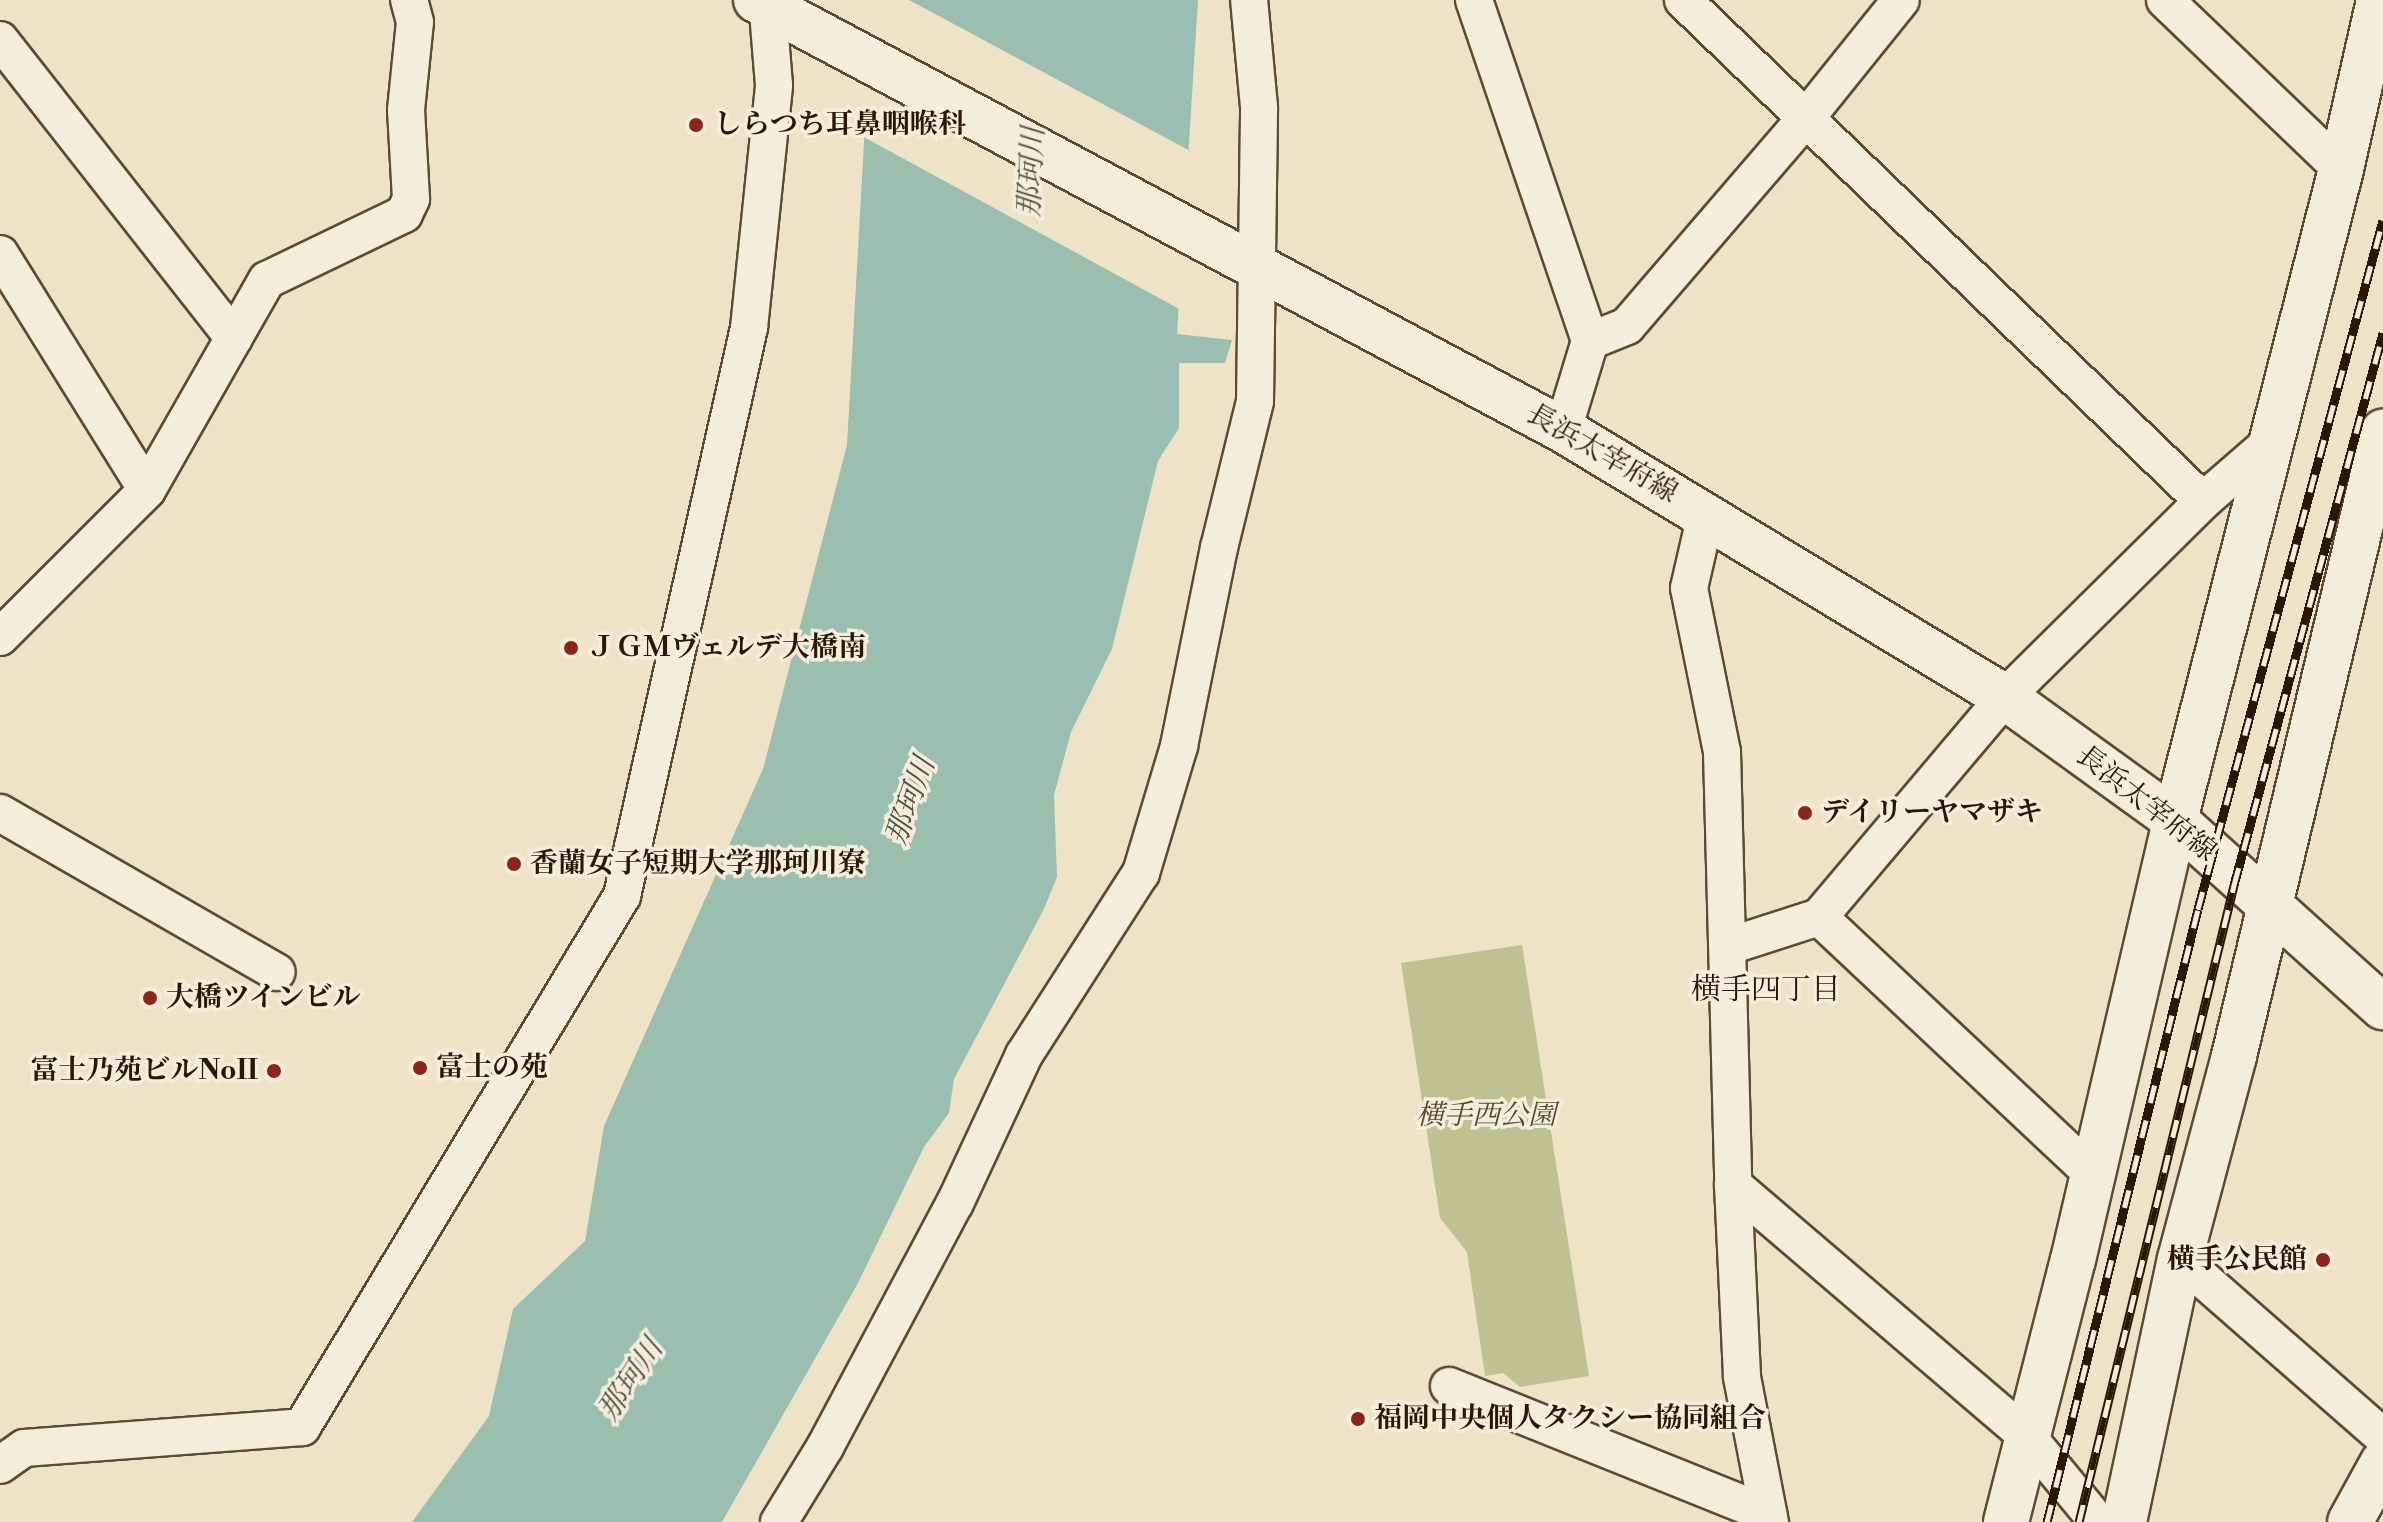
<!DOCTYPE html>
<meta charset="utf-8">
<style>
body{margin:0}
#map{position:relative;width:2383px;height:1522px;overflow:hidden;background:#efe3c7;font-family:"Libre Bodoni","Noto Serif JP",serif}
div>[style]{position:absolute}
.green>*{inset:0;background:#bec292}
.water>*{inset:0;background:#9abeb0}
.pier>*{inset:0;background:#efe3c7}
.roads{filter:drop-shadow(2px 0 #5b4b33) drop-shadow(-2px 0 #5b4b33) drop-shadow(0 2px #5b4b33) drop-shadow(0 -2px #5b4b33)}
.minor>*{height:36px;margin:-18px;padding:0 18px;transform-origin:18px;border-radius:18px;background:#f5eddb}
.tertiary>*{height:44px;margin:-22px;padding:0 22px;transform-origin:22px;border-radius:22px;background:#f5eddb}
.secondary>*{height:44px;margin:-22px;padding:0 22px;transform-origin:22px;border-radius:22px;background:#f5eddb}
.rail>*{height:9px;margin-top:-4.5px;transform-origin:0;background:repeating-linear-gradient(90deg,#f5eddb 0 18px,#2a1802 0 36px);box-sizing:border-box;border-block:2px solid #2a1802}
.dots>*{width:22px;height:22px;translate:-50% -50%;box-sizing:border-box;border:4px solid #f5eddb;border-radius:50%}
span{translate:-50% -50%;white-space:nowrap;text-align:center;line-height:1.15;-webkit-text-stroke:7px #f5eddb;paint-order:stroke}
.poi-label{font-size:28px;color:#2a1802;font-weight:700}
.left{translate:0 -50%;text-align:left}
.right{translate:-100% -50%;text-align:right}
.street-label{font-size:28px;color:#2a1802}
.park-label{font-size:28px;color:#564b2d;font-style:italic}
.water-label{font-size:30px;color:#51523f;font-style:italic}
.neighbourhood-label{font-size:30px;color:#2a1802}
</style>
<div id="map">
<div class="green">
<i style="clip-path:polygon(1522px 945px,1589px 1376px,1520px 1387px,1503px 1373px,1485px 1376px,1467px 1252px,1440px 1218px,1401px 963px)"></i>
</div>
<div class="water">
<i style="clip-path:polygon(872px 0,1198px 0,1177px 334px,1232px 340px,1225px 363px,1179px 363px,1179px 428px,1158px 461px,1112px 649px,1071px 732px,1054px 795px,1057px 877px,1044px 909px,954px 1079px,949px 1113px,924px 1147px,858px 1283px,722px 1522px,412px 1522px,489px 1416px,513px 1309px,585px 1241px,604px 1126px,763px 769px,847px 445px)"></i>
</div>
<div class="pier">
<i style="clip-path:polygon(868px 0,909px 0,1194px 153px,1183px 311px,860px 135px)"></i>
</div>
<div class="roads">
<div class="minor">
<i style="left:1474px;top:0;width:360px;rotate:71.2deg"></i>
<i style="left:1590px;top:341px;width:93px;rotate:106.9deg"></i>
<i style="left:1683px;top:0;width:722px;rotate:43.93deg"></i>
<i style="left:2165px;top:0;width:244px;rotate:43.8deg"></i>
<i style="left:0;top:40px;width:379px;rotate:51.9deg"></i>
<i style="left:0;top:254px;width:278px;rotate:58.1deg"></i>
<i style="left:1590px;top:341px;width:40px;rotate:-22deg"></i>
<i style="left:1627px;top:326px;width:274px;rotate:-49.3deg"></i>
<i style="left:1806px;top:118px;width:151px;rotate:-51.2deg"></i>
<i style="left:1706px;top:514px;width:76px;rotate:102.9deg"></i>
<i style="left:1689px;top:588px;width:167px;rotate:78.6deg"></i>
<i style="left:1722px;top:752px;width:433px;rotate:88.5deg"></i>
<i style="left:1733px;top:1185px;width:192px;rotate:87.3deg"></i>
<i style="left:1742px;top:1377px;width:148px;rotate:79.1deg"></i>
<i style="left:0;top:637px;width:208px;rotate:-45deg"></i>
<i style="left:147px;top:490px;width:242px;rotate:-60.3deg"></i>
<i style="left:267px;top:280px;width:152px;rotate:-25.7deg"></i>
<i style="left:404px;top:214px;width:17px;rotate:-65deg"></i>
<i style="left:411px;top:199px;width:89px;rotate:-93.2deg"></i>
<i style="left:406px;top:110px;width:88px;rotate:-84.2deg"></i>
<i style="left:415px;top:22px;width:23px;rotate:-105deg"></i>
<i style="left:0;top:813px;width:319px;rotate:29.9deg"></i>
<i style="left:1819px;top:917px;width:376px;rotate:43.2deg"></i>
<i style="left:1729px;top:946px;width:95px;rotate:-17.9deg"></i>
<i style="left:1819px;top:917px;width:288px;rotate:-49.8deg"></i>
<i style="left:2005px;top:697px;width:279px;rotate:-44.7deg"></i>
<i style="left:2203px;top:501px;width:89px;rotate:-40.9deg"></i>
<i style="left:1733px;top:1185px;width:385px;rotate:40.5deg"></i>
<i style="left:2026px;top:1435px;width:113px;rotate:50.4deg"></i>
<i style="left:2180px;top:1259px;width:270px;rotate:41.2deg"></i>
<i style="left:1449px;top:1386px;width:344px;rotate:21.9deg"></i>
<i style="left:0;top:1465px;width:29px;rotate:-35deg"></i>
<i style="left:24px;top:1448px;width:279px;rotate:-4.3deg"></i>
<i style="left:302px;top:1427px;width:620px;rotate:-58.93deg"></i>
<i style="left:622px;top:896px;width:582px;rotate:-77.4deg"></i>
<i style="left:749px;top:328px;width:244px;rotate:-84.1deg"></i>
<i style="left:774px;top:85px;width:85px;rotate:-94.7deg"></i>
<i style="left:779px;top:1522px;width:88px;rotate:-58.5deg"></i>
<i style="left:825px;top:1447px;width:276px;rotate:-62deg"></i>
<i style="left:955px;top:1203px;width:163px;rotate:-65deg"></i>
<i style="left:1024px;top:1055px;width:216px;rotate:-57.3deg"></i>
<i style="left:1141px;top:873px;width:133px;rotate:-73.3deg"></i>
<i style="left:1179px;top:746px;width:202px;rotate:-78.6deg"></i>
<i style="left:1219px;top:548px;width:151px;rotate:-76.2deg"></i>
<i style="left:1255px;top:401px;width:294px;rotate:-89.2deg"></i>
<i style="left:1259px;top:107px;width:107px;rotate:-95.3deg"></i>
</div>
<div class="tertiary">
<i style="left:756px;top:0;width:914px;rotate:28.05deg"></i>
<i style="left:1563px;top:430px;width:516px;rotate:31.14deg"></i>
<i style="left:2005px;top:697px;width:210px;rotate:35.9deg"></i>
<i style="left:2175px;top:820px;width:280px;rotate:42deg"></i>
<i style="left:2006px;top:1522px;width:270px;rotate:-75.7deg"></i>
<i style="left:2073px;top:1260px;width:452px;rotate:-76.9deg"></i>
<i style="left:2175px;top:820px;width:672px;rotate:-75.69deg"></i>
<i style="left:2341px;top:169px;width:173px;rotate:-77.3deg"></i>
<i style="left:2124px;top:1522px;width:269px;rotate:-78deg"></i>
<i style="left:2180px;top:1259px;width:210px;rotate:-75.1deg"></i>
<i style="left:2234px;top:1056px;width:642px;rotate:-76.57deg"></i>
</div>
<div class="secondary">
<i style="left:2350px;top:1522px;width:68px;rotate:-61.2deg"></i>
</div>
</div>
<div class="rail">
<i style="left:2047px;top:1522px;width:631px;rotate:-76.16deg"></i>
<i style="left:2198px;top:909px;width:713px;rotate:-74.97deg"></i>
<i style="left:2079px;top:1522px;width:656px;rotate:-76.32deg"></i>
<i style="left:2234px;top:885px;width:572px;rotate:-74.89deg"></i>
</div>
<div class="dots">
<i style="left:696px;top:125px;background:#8f2418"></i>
<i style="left:571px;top:648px;background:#8f2418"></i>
<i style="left:1805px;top:813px;background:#8f2418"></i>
<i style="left:514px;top:864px;background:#8f2418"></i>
<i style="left:150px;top:998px;background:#8f2418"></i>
<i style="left:420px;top:1068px;background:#8f2418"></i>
<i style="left:274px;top:1071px;background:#8f2418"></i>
<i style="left:2323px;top:1260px;background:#8f2418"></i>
<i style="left:1358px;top:1419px;background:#8f2418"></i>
</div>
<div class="poi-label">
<span class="left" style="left:714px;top:125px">しらつち耳鼻咽喉科</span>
<span class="left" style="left:587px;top:648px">ＪＧＭヴェルデ大橋南</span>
<span class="left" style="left:1821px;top:813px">デイリーヤマザキ</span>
<span class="left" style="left:530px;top:864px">香蘭女子短期大学那珂川寮</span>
<span class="left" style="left:166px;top:998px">大橋ツインビル</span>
<span class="left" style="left:436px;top:1068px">富士の苑</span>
<span class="right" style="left:258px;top:1071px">富士乃苑ビルNoII</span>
<span class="right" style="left:2307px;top:1260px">横手公民館</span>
<span class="left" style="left:1374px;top:1419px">福岡中央個人タクシー協同組合</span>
</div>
<div class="street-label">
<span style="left:1602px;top:454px;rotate:30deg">長浜太宰府線</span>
<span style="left:2146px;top:804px;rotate:38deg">長浜太宰府線</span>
</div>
<div class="park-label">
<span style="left:1486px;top:1116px">横手西公園</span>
</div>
<div class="water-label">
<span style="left:1032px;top:172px;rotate:-87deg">那珂川</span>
<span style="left:911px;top:801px;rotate:-70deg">那珂川</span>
<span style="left:631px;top:1380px;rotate:-56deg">那珂川</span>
</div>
<div class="neighbourhood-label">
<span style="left:1766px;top:990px">横手四丁目</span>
</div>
</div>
